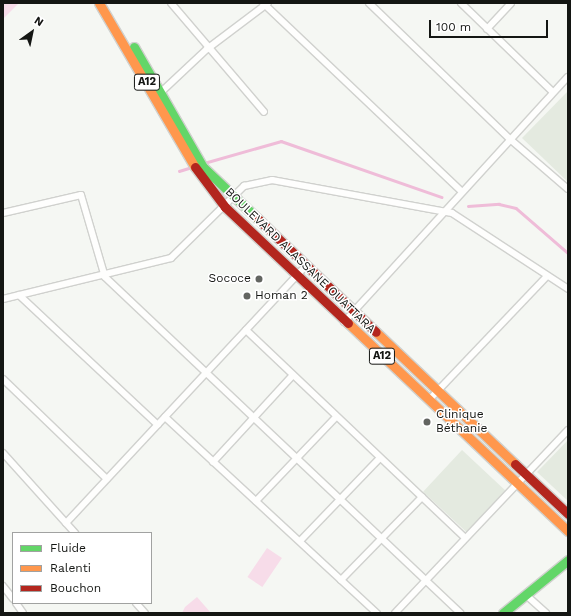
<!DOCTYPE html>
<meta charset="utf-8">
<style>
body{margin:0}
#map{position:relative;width:571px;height:616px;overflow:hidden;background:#f5f7f3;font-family:"Work Sans",sans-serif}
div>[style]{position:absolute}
.built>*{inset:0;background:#e4eae0;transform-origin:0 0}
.green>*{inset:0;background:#f7dce9;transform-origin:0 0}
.stream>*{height:2.5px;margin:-1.25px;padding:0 1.25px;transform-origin:1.25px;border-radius:1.25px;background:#efbcd8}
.roads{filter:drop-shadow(1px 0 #d0d1ce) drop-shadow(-1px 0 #d0d1ce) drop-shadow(0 1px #d0d1ce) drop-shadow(0 -1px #d0d1ce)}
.street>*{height:6px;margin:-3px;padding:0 3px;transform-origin:3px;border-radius:3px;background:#fefefd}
.fast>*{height:9px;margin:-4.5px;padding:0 4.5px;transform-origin:4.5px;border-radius:4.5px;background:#63d668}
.slow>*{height:9px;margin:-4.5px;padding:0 4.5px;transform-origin:4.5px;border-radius:4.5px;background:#ff974d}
.jam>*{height:9px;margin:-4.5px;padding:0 4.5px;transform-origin:4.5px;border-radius:4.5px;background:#b3261e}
.dots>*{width:11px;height:11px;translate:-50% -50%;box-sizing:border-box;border:2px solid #fff;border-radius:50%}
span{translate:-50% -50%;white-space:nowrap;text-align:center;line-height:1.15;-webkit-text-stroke:3px #fff;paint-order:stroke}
.shield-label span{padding:1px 3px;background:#fff;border:1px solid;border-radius:3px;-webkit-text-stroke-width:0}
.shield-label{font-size:11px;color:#141613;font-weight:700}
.street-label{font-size:12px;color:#141613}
.poi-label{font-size:12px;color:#141613}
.right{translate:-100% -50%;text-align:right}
.left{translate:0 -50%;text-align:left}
.frame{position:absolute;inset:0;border:4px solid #141613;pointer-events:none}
.legend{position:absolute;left:12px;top:532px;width:140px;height:72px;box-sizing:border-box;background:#fff;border:1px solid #a1a2a1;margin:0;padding:5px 7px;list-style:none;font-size:12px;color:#141613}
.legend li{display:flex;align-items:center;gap:8px;height:20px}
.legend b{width:20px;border:1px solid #a1a2a1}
.north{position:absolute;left:12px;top:12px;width:40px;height:40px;-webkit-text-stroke:3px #fff;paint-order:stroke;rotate:33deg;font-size:11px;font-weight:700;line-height:16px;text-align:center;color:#141613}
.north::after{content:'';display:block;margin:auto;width:14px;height:18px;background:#141613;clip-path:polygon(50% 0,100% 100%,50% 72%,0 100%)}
.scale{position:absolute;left:429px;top:20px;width:119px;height:18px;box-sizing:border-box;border:2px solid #141613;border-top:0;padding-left:5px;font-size:12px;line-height:14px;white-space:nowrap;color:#141613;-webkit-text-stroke:3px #fff;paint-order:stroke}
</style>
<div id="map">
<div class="built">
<i style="clip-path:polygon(568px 91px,568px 182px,522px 138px)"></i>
<i style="clip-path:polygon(568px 440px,568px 501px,537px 472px)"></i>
<i style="left:462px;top:450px;width:60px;height:57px;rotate:43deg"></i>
</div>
<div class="green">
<i style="clip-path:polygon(3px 3px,19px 3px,3px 19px)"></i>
<i style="left:267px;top:548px;width:18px;height:35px;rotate:34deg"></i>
<i style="clip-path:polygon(197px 597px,211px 613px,182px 613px,185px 607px)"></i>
</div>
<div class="stream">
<i style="left:204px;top:163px;width:80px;rotate:-15.9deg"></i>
<i style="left:281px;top:141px;width:170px;rotate:19.2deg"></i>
<i style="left:179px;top:171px;width:14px;rotate:-17deg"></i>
<i style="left:468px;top:206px;width:31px;rotate:-4deg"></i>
<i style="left:499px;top:204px;width:17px;rotate:13deg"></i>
<i style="left:516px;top:208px;width:69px;rotate:40.9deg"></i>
</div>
<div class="roads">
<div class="street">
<i style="left:171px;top:3px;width:143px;rotate:49.5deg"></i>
<i style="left:263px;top:3px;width:274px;rotate:43.5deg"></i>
<i style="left:369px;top:3px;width:197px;rotate:44deg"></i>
<i style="left:511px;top:140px;width:75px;rotate:40.7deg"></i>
<i style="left:461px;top:3px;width:128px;rotate:44.1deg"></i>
<i style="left:487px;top:29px;width:35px;rotate:-47deg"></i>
<i style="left:159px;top:94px;width:66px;rotate:-43.2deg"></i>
<i style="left:207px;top:49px;width:76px;rotate:-37deg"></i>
<i style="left:3px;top:213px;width:80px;rotate:-13deg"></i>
<i style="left:81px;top:195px;width:85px;rotate:73.7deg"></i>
<i style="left:105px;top:277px;width:489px;rotate:43.4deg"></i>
<i style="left:19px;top:295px;width:190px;rotate:43.1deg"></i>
<i style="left:3px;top:299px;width:173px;rotate:-13.7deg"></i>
<i style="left:171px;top:258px;width:103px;rotate:-44.6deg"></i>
<i style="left:244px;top:186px;width:29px;rotate:-12deg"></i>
<i style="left:272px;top:180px;width:183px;rotate:10.4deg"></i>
<i style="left:452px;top:213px;width:139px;rotate:33.2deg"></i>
<i style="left:344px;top:322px;width:332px;rotate:-47.6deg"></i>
<i style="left:246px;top:330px;width:302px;rotate:43.5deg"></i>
<i style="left:3px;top:379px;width:144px;rotate:43.9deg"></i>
<i style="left:429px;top:400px;width:171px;rotate:-46.4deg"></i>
<i style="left:165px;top:417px;width:289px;rotate:42.8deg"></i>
<i style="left:3px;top:453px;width:108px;rotate:48deg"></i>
<i style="left:213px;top:462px;width:118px;rotate:-47.4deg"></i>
<i style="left:256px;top:501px;width:116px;rotate:-46.4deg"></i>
<i style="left:66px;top:523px;width:352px;rotate:-47deg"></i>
<i style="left:300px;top:541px;width:115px;rotate:-46.1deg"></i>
<i style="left:341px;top:580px;width:116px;rotate:-45.7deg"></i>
<i style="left:3px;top:586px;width:16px;rotate:52deg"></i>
<i style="left:526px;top:595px;width:27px;rotate:42deg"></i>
<i style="left:16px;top:603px;width:12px;rotate:55deg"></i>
<i style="left:136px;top:603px;width:13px;rotate:48deg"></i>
<i style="left:395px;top:613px;width:252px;rotate:-46.6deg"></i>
</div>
<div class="fast">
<i style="left:134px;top:47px;width:138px;rotate:60.1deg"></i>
<i style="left:203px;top:167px;width:76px;rotate:43.4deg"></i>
<i style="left:503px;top:613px;width:84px;rotate:-39.2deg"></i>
</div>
<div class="slow">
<i style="left:99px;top:3px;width:190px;rotate:59.7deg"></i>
<i style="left:348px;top:323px;width:303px;rotate:43.4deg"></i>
<i style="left:376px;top:332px;width:192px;rotate:43.5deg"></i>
</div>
<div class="jam">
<i style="left:195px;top:167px;width:50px;rotate:53.1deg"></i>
<i style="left:225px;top:207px;width:169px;rotate:43.3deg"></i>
<i style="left:258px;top:219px;width:163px;rotate:43.8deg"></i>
<i style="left:515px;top:464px;width:73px;rotate:43.3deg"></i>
</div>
</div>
<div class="dots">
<i style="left:259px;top:279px;background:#636561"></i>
<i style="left:247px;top:296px;background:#636561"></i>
<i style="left:427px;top:422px;background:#636561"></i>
</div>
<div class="shield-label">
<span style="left:147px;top:82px">A12</span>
<span style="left:382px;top:356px">A12</span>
</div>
<div class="street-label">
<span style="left:300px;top:261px;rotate:44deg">BOULEVARD ALASSANE OUATTARA</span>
</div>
<div class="poi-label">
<span class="right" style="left:251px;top:279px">Sococe</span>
<span class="left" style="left:255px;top:296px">Homan 2</span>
<span class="left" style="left:436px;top:422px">Clinique<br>Béthanie</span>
</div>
<div class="frame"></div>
<ul class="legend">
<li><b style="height:5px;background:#63d668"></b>Fluide</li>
<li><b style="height:5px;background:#ff974d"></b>Ralenti</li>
<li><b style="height:5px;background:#b3261e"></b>Bouchon</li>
</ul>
<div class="north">N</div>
<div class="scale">100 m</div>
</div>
